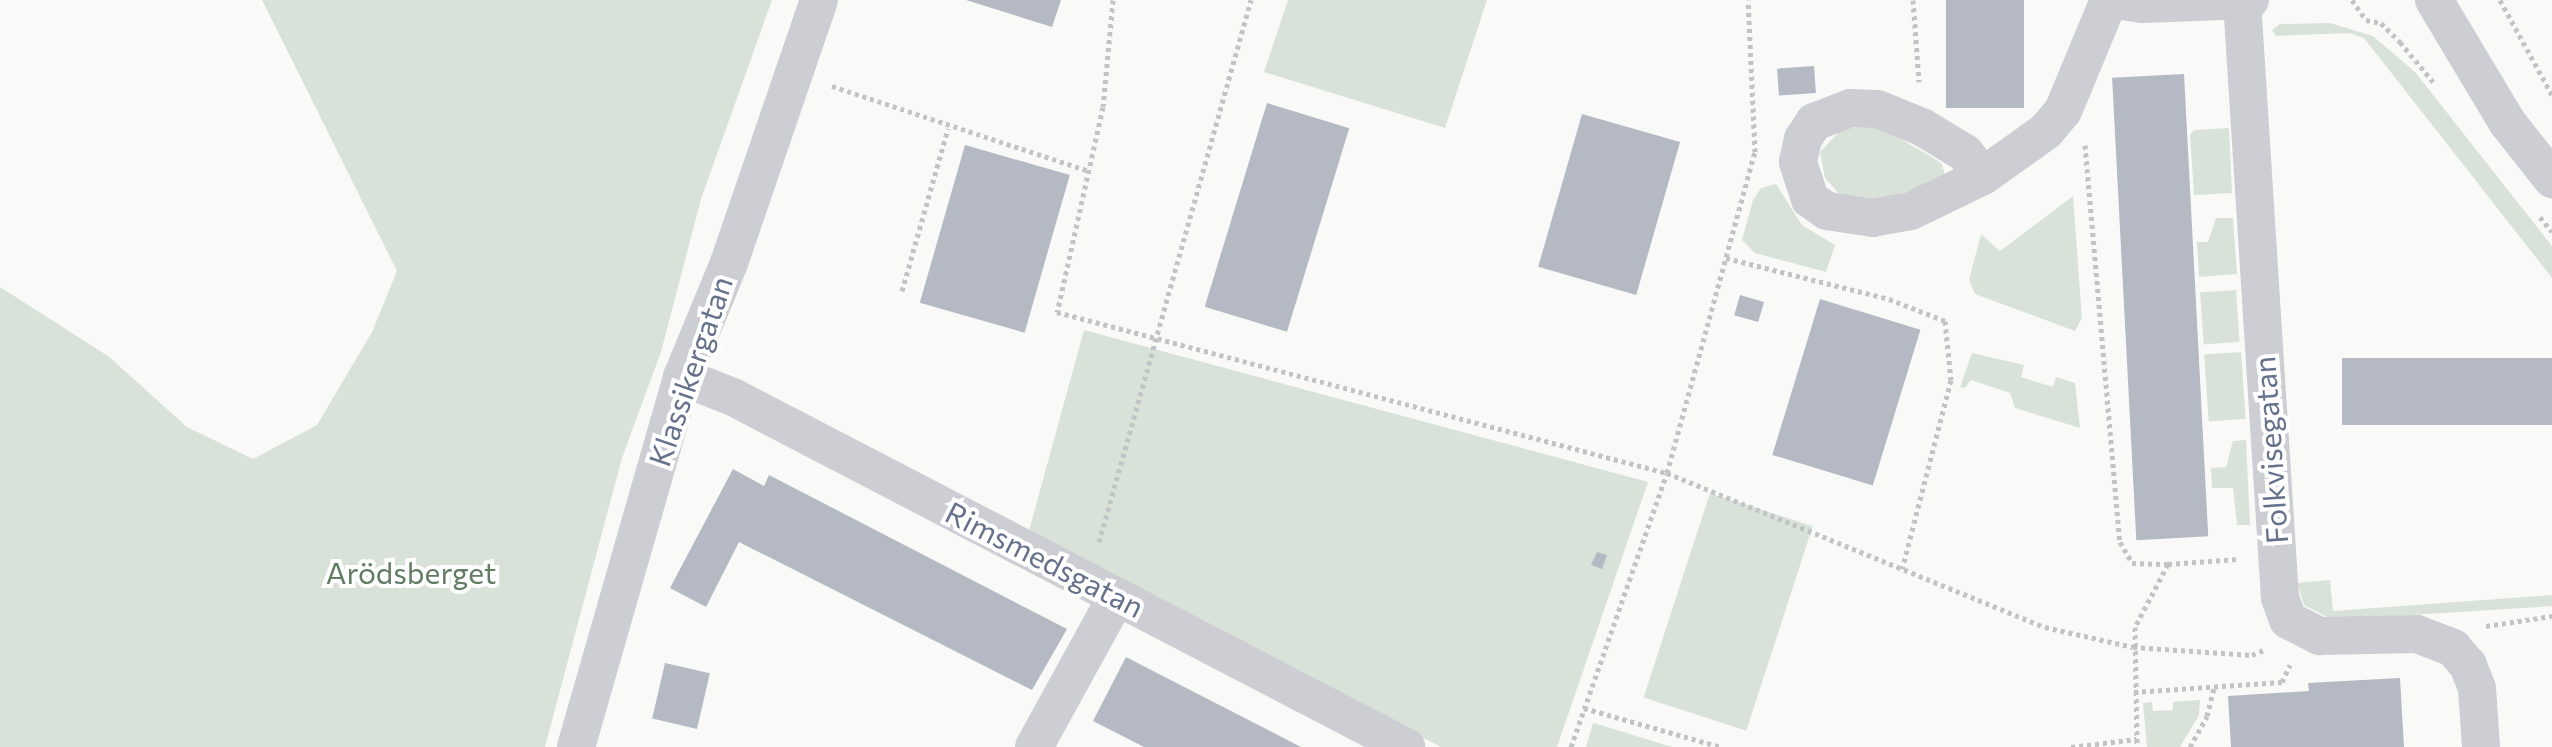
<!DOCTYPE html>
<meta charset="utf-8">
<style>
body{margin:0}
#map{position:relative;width:2552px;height:747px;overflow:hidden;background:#f9faf7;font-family:Commissioner,sans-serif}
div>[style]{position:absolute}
.green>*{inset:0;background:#d9e2d8;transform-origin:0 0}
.building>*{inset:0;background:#b4b9c3;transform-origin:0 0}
.path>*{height:5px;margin-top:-2.5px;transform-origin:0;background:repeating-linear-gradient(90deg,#c1c3c6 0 4px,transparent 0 8px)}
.minor>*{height:38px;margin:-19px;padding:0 19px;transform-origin:19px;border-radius:19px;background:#ccced3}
span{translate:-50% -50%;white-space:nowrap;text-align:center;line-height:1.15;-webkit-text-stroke:8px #fff;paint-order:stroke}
.street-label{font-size:30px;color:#66718c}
.park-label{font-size:30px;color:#617c63}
</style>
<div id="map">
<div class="green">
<i style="clip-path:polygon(262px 0,772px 0,701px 199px,661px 352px,622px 458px,545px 747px,0 747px,0 287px,108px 356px,187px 427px,253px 459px,317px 425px,372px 332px,397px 271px)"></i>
<i style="clip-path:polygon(1288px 0,1487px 0,1445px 128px,1264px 72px)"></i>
<i style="clip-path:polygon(2330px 23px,2373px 36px,2415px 72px,2552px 246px,2552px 278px,2364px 38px,2349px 33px,2276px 36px,2272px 30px,2280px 24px)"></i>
<i style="clip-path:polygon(1865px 126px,1885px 130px,1930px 156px,1942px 164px,1946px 179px,1877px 201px,1840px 195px,1825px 178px,1820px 152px,1842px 129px)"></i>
<i style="clip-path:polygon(2229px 128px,2232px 193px,2194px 195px,2190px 135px,2194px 130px)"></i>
<i style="clip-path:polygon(1776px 184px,1802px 225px,1835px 245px,1826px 272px,1755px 253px,1742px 240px,1753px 200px,1761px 188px)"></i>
<i style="clip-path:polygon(2073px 196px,2082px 318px,2075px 331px,1975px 294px,1969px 280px,1981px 234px,2000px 251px)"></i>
<i style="clip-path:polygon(2216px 218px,2233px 218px,2237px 274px,2199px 277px,2197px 242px,2208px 242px)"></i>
<i style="left:2236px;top:290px;width:52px;height:36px;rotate:86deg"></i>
<i style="clip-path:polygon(1084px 330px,1648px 482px,1557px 747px,1441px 747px,1027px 538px)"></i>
<i style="left:2241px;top:352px;width:67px;height:37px;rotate:86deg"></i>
<i style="clip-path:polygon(1972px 353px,2024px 365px,2021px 377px,2053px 387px,2056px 377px,2075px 383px,2080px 428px,2015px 408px,2010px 393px,1971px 380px,1965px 388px,1960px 387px)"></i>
<i style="clip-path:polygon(2246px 440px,2250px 525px,2237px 525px,2233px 488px,2212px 488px,2211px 468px,2226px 467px,2233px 441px)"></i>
<i style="left:1710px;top:493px;width:108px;height:215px;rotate:18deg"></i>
<i style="clip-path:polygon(2330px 580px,2333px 611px,2552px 595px,2552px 606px,2333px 620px,2304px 605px,2297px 583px)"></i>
<i style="clip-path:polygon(2200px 700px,2199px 715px,2180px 747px,2147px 747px,2143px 703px,2152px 702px,2153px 711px,2173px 710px,2173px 702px)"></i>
<i style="clip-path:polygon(1593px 723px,1594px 723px,1672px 747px,1586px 747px)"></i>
</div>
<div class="building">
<i style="clip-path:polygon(966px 0,1061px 0,1052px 27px)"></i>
<i style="left:1946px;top:0;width:78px;height:108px"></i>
<i style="left:1814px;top:66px;width:27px;height:37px;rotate:86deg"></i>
<i style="left:2184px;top:74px;width:463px;height:72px;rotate:87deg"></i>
<i style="left:1267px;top:103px;width:86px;height:213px;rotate:17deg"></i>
<i style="left:1582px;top:114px;width:102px;height:159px;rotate:16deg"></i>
<i style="left:965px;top:145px;width:109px;height:164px;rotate:16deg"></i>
<i style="left:1740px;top:295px;width:25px;height:21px;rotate:16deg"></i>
<i style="left:1820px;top:299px;width:105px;height:163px;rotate:17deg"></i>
<i style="left:2552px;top:358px;width:67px;height:210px;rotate:90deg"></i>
<i style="clip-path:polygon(733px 469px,764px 486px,769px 475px,1067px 629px,1032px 690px,739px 542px,706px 607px,670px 588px)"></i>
<i style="clip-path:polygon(1597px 552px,1607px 555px,1602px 569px,1591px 565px)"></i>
<i style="clip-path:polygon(1126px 657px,1155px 672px,1301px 747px,1144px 747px,1093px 721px)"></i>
<i style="left:665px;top:663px;width:46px;height:57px;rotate:13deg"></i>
<i style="clip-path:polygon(2400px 678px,2404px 747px,2231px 747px,2228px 696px,2309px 691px,2308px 683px)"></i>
</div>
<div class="path">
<i style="left:1113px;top:0;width:107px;rotate:95.3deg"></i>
<i style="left:1103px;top:107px;width:210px;rotate:102.6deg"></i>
<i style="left:1057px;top:312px;width:631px;rotate:14.79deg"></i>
<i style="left:1667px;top:473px;width:408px;rotate:22.2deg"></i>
<i style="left:2045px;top:627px;width:90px;rotate:12.8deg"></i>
<i style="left:2133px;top:647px;width:119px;rotate:3.8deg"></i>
<i style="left:2252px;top:655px;width:13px;rotate:-23deg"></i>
<i style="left:1913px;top:0;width:82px;rotate:85.8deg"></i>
<i style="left:2352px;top:0;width:24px;rotate:55deg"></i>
<i style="left:2366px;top:20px;width:15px;rotate:11deg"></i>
<i style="left:2381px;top:23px;width:27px;rotate:45deg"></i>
<i style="left:2400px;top:42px;width:55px;rotate:50.2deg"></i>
<i style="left:2500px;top:0;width:108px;rotate:61.3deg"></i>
<i style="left:832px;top:86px;width:271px;rotate:18.3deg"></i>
<i style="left:2085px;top:145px;width:399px;rotate:85deg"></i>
<i style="left:2120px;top:542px;width:24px;rotate:60deg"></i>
<i style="left:2132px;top:563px;width:36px;rotate:2deg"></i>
<i style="left:2168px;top:564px;width:71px;rotate:117.6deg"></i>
<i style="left:2135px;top:627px;width:120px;rotate:89deg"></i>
<i style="left:2540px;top:217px;width:19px;rotate:51deg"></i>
<i style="left:1726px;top:258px;width:168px;rotate:14.1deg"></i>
<i style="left:1889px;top:299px;width:60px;rotate:21.4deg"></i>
<i style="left:1945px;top:321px;width:59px;rotate:84.2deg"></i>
<i style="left:1951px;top:380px;width:195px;rotate:104.5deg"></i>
<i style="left:902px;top:291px;width:169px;rotate:-74.2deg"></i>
<i style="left:1099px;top:542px;width:563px;rotate:-74.33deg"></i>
<i style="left:2168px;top:564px;width:70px;rotate:-4.1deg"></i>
<i style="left:2486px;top:626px;width:67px;rotate:-8.6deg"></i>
<i style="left:2134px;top:692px;width:148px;rotate:-3.9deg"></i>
<i style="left:2282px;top:682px;width:19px;rotate:-65deg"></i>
<i style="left:1584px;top:708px;width:142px;rotate:15.9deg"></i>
<i style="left:1571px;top:747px;width:290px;rotate:-70.7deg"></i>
<i style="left:1667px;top:473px;width:333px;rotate:-74.7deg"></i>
<i style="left:1755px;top:152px;width:152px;rotate:-92.6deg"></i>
<i style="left:2071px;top:747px;width:66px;rotate:-6.9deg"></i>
<i style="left:2190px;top:747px;width:35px;rotate:-61deg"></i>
<i style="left:2207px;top:716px;width:29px;rotate:-76deg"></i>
</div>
<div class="minor">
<i style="left:2114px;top:0;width:28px;rotate:8deg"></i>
<i style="left:2142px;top:4px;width:108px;rotate:-2.1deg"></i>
<i style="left:2434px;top:0;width:142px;rotate:59.1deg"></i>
<i style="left:2507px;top:122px;width:73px;rotate:51.7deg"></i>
<i style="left:2242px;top:1px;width:598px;rotate:86.36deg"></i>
<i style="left:2280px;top:598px;width:23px;rotate:70deg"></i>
<i style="left:2288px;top:620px;width:36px;rotate:27deg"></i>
<i style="left:2320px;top:636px;width:97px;rotate:-1.2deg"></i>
<i style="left:2417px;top:634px;width:39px;rotate:21deg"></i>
<i style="left:2453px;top:648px;width:23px;rotate:49deg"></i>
<i style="left:2468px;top:665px;width:25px;rotate:69deg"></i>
<i style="left:2477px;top:688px;width:59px;rotate:86.1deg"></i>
<i style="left:1850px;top:108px;width:27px;rotate:2deg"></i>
<i style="left:1877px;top:109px;width:48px;rotate:21.8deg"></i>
<i style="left:1922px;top:127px;width:50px;rotate:31.2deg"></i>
<i style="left:1965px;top:153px;width:29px;rotate:52deg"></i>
<i style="left:1983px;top:176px;width:80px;rotate:154.1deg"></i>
<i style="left:1911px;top:211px;width:39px;rotate:170deg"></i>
<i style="left:1873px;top:218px;width:47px;rotate:-171.3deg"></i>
<i style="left:1827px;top:211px;width:21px;rotate:-145deg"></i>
<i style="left:1810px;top:199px;width:19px;rotate:-108deg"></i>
<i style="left:1804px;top:181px;width:20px;rotate:-108deg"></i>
<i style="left:1798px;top:162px;width:24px;rotate:-78deg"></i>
<i style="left:1803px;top:139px;width:20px;rotate:-57deg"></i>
<i style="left:1814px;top:122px;width:39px;rotate:-21deg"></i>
<i style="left:1983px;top:176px;width:77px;rotate:-35.5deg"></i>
<i style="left:2046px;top:131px;width:26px;rotate:-50deg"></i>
<i style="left:2063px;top:111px;width:120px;rotate:-67.5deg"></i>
<i style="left:682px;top:377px;width:55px;rotate:21.4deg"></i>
<i style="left:733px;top:397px;width:759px;rotate:27.48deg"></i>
<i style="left:576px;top:747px;width:385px;rotate:-74deg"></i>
<i style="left:682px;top:377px;width:123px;rotate:-67.6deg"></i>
<i style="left:729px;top:263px;width:278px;rotate:-71.1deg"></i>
<i style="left:1034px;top:747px;width:172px;rotate:-61.2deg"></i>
</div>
<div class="street-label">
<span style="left:690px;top:371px;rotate:-71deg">Klassikergatan</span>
<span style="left:2270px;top:450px;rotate:-94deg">Folkvisegatan</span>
<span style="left:1045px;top:559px;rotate:27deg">Rimsmedsgatan</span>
</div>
<div class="park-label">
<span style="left:411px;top:572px">Arödsberget</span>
</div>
</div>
